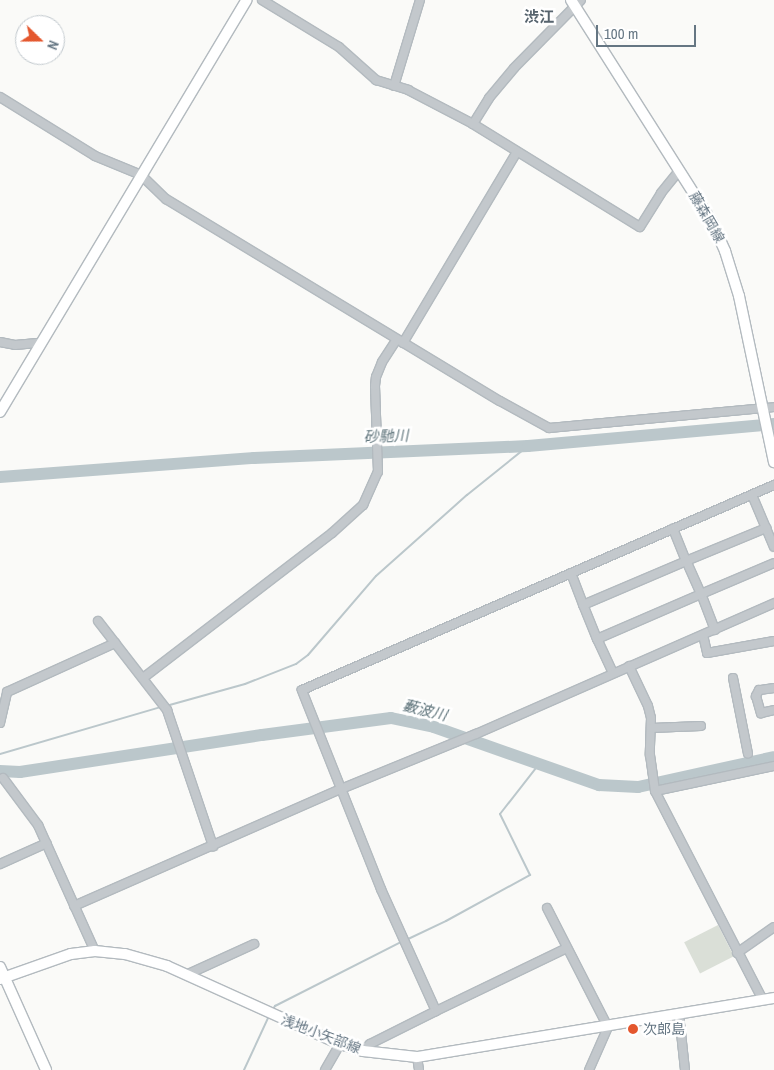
<!DOCTYPE html>
<meta charset="utf-8">
<style>
body{margin:0}
#map{position:relative;width:774px;height:1070px;overflow:hidden;background:#fafaf8;font-family:"Archivo Narrow","Noto Sans JP",sans-serif}
div>[style]{position:absolute}
.green>*{inset:0;background:#dadfd7;transform-origin:0 0}
.stream>*{height:2px;margin:-1px;padding:0 1px;transform-origin:1px;border-radius:1px;background:#bbc7cb}
.river>*{height:12px;margin:-6px;padding:0 6px;transform-origin:6px;border-radius:6px;background:#bbc7cb}
.roads{filter:drop-shadow(1px 0 #b3babf) drop-shadow(-1px 0 #b3babf) drop-shadow(0 1px #b3babf) drop-shadow(0 -1px #b3babf)}
.street>*{height:8px;margin:-4px;padding:0 4px;transform-origin:4px;border-radius:4px;background:#c3c8cc}
.secondary>*{height:10px;margin:-5px;padding:0 5px;transform-origin:5px;border-radius:5px;background:#fff}
.dots>*{width:14px;height:14px;translate:-50% -50%;box-sizing:border-box;border:2px solid #fff;border-radius:50%}
span{translate:-50% -50%;white-space:nowrap;text-align:center;line-height:1.15;-webkit-text-stroke:5px #fff;paint-order:stroke}
.street-label{font-size:14px;color:#657683}
.poi-label{font-size:14px;color:#657683}
.left{translate:0 -50%;text-align:left}
.neighbourhood-label{font-size:15px;color:#57646e;font-weight:700}
.water-label{font-size:15px;color:#60757c;font-style:italic}
.north{position:absolute;left:15px;top:15px;width:50px;height:50px;box-sizing:border-box;background:#fff;border:1px solid #c1c8cd;border-radius:50%;rotate:112deg;font-size:14px;font-weight:700;line-height:20px;text-align:center;color:#657683}
.north::after{content:'';display:block;margin:auto;width:18px;height:22px;background:#e4572e;clip-path:polygon(50% 0,100% 100%,50% 72%,0 100%)}
.scale{position:absolute;left:596px;top:25px;width:100px;height:22px;box-sizing:border-box;border:2px solid #657683;border-top:0;padding-left:6px;font-size:15px;line-height:18px;white-space:nowrap;color:#657683;-webkit-text-stroke:4px #fff;paint-order:stroke}
</style>
<div id="map">
<div class="green">
<i style="left:718px;top:925px;width:35px;height:38px;rotate:63deg"></i>
</div>
<div class="stream">
<i style="left:166px;top:706px;width:82px;rotate:-15.6deg"></i>
<i style="left:245px;top:684px;width:55px;rotate:-21.4deg"></i>
<i style="left:296px;top:664px;width:15px;rotate:-37deg"></i>
<i style="left:308px;top:655px;width:104px;rotate:-49.3deg"></i>
<i style="left:376px;top:576px;width:122px;rotate:-41.7deg"></i>
<i style="left:467px;top:495px;width:78px;rotate:-38.8deg"></i>
<i style="left:0;top:754px;width:168px;rotate:-16.3deg"></i>
<i style="left:406px;top:940px;width:44px;rotate:-25.4deg"></i>
<i style="left:446px;top:921px;width:96px;rotate:-28.7deg"></i>
<i style="left:530px;top:875px;width:68px;rotate:-116.2deg"></i>
<i style="left:500px;top:814px;width:63px;rotate:-52deg"></i>
<i style="left:273px;top:1009px;width:4px;rotate:-56deg"></i>
<i style="left:275px;top:1006px;width:141px;rotate:-26.9deg"></i>
<i style="left:244px;top:1070px;width:60px;rotate:-65.2deg"></i>
</div>
<div class="river">
<i style="left:0;top:477px;width:255px;rotate:-4.3deg"></i>
<i style="left:254px;top:458px;width:274px;rotate:-2.5deg"></i>
<i style="left:528px;top:446px;width:247px;rotate:-5.1deg"></i>
<i style="left:0;top:771px;width:20px;rotate:3deg"></i>
<i style="left:20px;top:772px;width:245px;rotate:-8.7deg"></i>
<i style="left:262px;top:735px;width:130px;rotate:-7.5deg"></i>
<i style="left:391px;top:718px;width:44px;rotate:11.8deg"></i>
<i style="left:434px;top:727px;width:175px;rotate:19.4deg"></i>
<i style="left:599px;top:785px;width:39px;rotate:3deg"></i>
<i style="left:638px;top:787px;width:139px;rotate:-12.4deg"></i>
</div>
<div class="roads">
<div class="street">
<i style="left:262px;top:0;width:90px;rotate:31.4deg"></i>
<i style="left:339px;top:47px;width:50px;rotate:41.7deg"></i>
<i style="left:376px;top:80px;width:34px;rotate:17deg"></i>
<i style="left:408px;top:90px;width:73px;rotate:27.6deg"></i>
<i style="left:473px;top:124px;width:196px;rotate:31.7deg"></i>
<i style="left:640px;top:227px;width:40px;rotate:-58deg"></i>
<i style="left:661px;top:193px;width:28px;rotate:-51deg"></i>
<i style="left:394px;top:86px;width:90px;rotate:-73.2deg"></i>
<i style="left:0;top:97px;width:112px;rotate:31.8deg"></i>
<i style="left:95px;top:156px;width:50px;rotate:22.4deg"></i>
<i style="left:141px;top:175px;width:35px;rotate:44deg"></i>
<i style="left:166px;top:199px;width:390px;rotate:31.2deg"></i>
<i style="left:500px;top:401px;width:56px;rotate:28.9deg"></i>
<i style="left:549px;top:428px;width:226px;rotate:-5.3deg"></i>
<i style="left:473px;top:124px;width:31px;rotate:-58deg"></i>
<i style="left:489px;top:98px;width:39px;rotate:-50deg"></i>
<i style="left:514px;top:68px;width:95px;rotate:-45.4deg"></i>
<i style="left:0;top:342px;width:15px;rotate:11deg"></i>
<i style="left:15px;top:345px;width:25px;rotate:-5deg"></i>
<i style="left:403px;top:343px;width:222px;rotate:-59.2deg"></i>
<i style="left:752px;top:495px;width:56px;rotate:67.1deg"></i>
<i style="left:571px;top:573px;width:34px;rotate:69deg"></i>
<i style="left:98px;top:621px;width:113px;rotate:52.2deg"></i>
<i style="left:167px;top:710px;width:144px;rotate:71.3deg"></i>
<i style="left:715px;top:630px;width:39px;rotate:-111deg"></i>
<i style="left:701px;top:594px;width:79px;rotate:-23deg"></i>
<i style="left:703px;top:635px;width:18px;rotate:77deg"></i>
<i style="left:707px;top:653px;width:68px;rotate:-10.2deg"></i>
<i style="left:597px;top:639px;width:37px;rotate:-112deg"></i>
<i style="left:583px;top:605px;width:112px;rotate:-23.1deg"></i>
<i style="left:686px;top:561px;width:35px;rotate:-112deg"></i>
<i style="left:629px;top:666px;width:44px;rotate:64.6deg"></i>
<i style="left:648px;top:706px;width:12px;rotate:76deg"></i>
<i style="left:651px;top:718px;width:37px;rotate:92deg"></i>
<i style="left:650px;top:755px;width:36px;rotate:82deg"></i>
<i style="left:655px;top:791px;width:235px;rotate:62.7deg"></i>
<i style="left:613px;top:673px;width:38px;rotate:-115deg"></i>
<i style="left:597px;top:639px;width:113px;rotate:-23.4deg"></i>
<i style="left:701px;top:594px;width:36px;rotate:-114deg"></i>
<i style="left:686px;top:561px;width:87px;rotate:-22.4deg"></i>
<i style="left:143px;top:678px;width:238px;rotate:-37.5deg"></i>
<i style="left:332px;top:533px;width:42px;rotate:-42.1deg"></i>
<i style="left:363px;top:505px;width:36px;rotate:-66deg"></i>
<i style="left:378px;top:472px;width:86px;rotate:-92deg"></i>
<i style="left:375px;top:386px;width:9px;rotate:-84deg"></i>
<i style="left:376px;top:377px;width:16px;rotate:-68deg"></i>
<i style="left:382px;top:362px;width:27px;rotate:-57deg"></i>
<i style="left:733px;top:678px;width:77px;rotate:78.8deg"></i>
<i style="left:774px;top:688px;width:15px;rotate:172deg"></i>
<i style="left:759px;top:690px;width:7px;rotate:117deg"></i>
<i style="left:756px;top:696px;width:18px;rotate:74deg"></i>
<i style="left:761px;top:713px;width:13px;rotate:-13deg"></i>
<i style="left:0;top:723px;width:32px;rotate:-77deg"></i>
<i style="left:7px;top:692px;width:119px;rotate:-24.4deg"></i>
<i style="left:651px;top:728px;width:50px;rotate:-2.3deg"></i>
<i style="left:3px;top:778px;width:59px;rotate:53.3deg"></i>
<i style="left:38px;top:825px;width:138px;rotate:65.7deg"></i>
<i style="left:655px;top:791px;width:122px;rotate:-11.9deg"></i>
<i style="left:0;top:864px;width:51px;rotate:-24.1deg"></i>
<i style="left:74px;top:906px;width:292px;rotate:-23.7deg"></i>
<i style="left:341px;top:789px;width:146px;rotate:-22.2deg"></i>
<i style="left:476px;top:734px;width:326px;rotate:-23.7deg"></i>
<i style="left:547px;top:908px;width:134px;rotate:62.9deg"></i>
<i style="left:608px;top:1027px;width:47px;rotate:113.8deg"></i>
<i style="left:737px;top:953px;width:45px;rotate:-35.1deg"></i>
<i style="left:186px;top:975px;width:75px;rotate:-24.5deg"></i>
<i style="left:436px;top:1011px;width:134px;rotate:-114.3deg"></i>
<i style="left:381px;top:889px;width:214px;rotate:-111.7deg"></i>
<i style="left:302px;top:690px;width:515px;rotate:-23.48deg"></i>
<i style="left:679px;top:1014px;width:56px;rotate:83.9deg"></i>
<i style="left:363px;top:1051px;width:10px;rotate:-45deg"></i>
<i style="left:370px;top:1044px;width:74px;rotate:-26.6deg"></i>
<i style="left:436px;top:1011px;width:145px;rotate:-25.7deg"></i>
<i style="left:417px;top:1057px;width:13px;rotate:81deg"></i>
<i style="left:325px;top:1070px;width:30px;rotate:-60deg"></i>
</div>
<div class="secondary">
<i style="left:571px;top:0;width:265px;rotate:57.6deg"></i>
<i style="left:713px;top:224px;width:30px;rotate:66deg"></i>
<i style="left:725px;top:251px;width:47px;rotate:72.7deg"></i>
<i style="left:739px;top:296px;width:170px;rotate:78.1deg"></i>
<i style="left:0;top:412px;width:480px;rotate:-59.1deg"></i>
<i style="left:0;top:967px;width:113px;rotate:65.9deg"></i>
<i style="left:0;top:979px;width:75px;rotate:-19.4deg"></i>
<i style="left:71px;top:954px;width:24px;rotate:-7deg"></i>
<i style="left:95px;top:951px;width:30px;rotate:6deg"></i>
<i style="left:125px;top:954px;width:44px;rotate:15.9deg"></i>
<i style="left:167px;top:966px;width:190px;rotate:24.3deg"></i>
<i style="left:340px;top:1044px;width:24px;rotate:17deg"></i>
<i style="left:363px;top:1051px;width:54px;rotate:6.3deg"></i>
<i style="left:417px;top:1057px;width:362px;rotate:-9.4deg"></i>
</div>
</div>
<div class="dots">
<i style="left:633px;top:1029px;background:#e4572e"></i>
</div>
<div class="street-label">
<span style="left:707px;top:217px;rotate:60deg">藤森岡線</span>
<span style="left:321px;top:1034px;rotate:21deg">浅地小矢部線</span>
</div>
<div class="poi-label">
<span class="left" style="left:643px;top:1029px">次郎島</span>
</div>
<div class="neighbourhood-label">
<span style="left:539px;top:17px">渋江</span>
</div>
<div class="water-label">
<span style="left:386px;top:436px;rotate:-2deg">砂馳川</span>
<span style="left:425px;top:710px;rotate:14deg">藪波川</span>
</div>
<div class="north">N</div>
<div class="scale">100 m</div>
</div>
